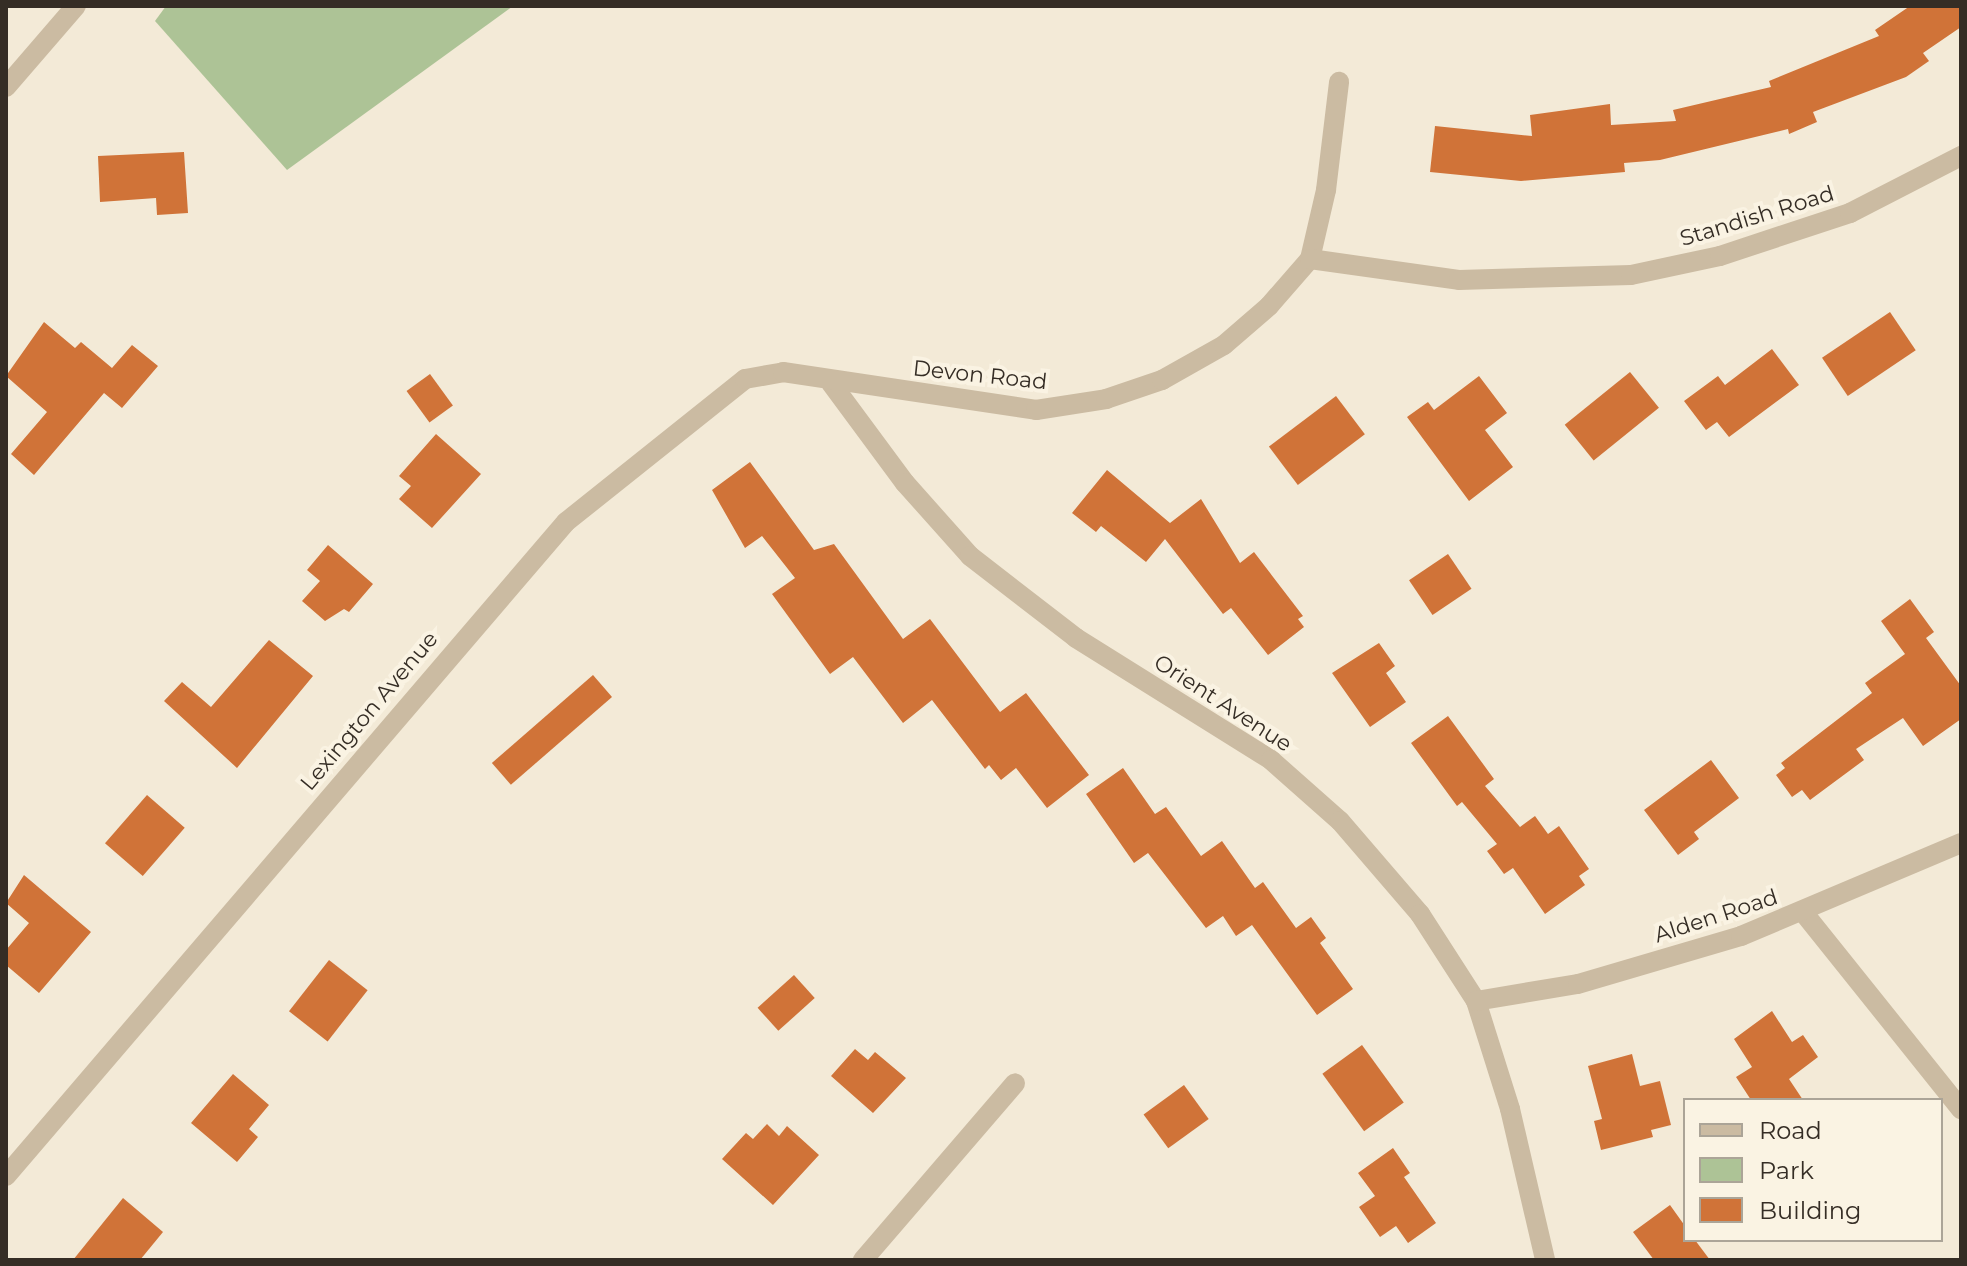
<!DOCTYPE html>
<style>
body{margin:0}
#map{position:relative;width:1967px;height:1266px;overflow:hidden;background:#f3ead7;font-family:Montserrat,sans-serif}
div>[style]{position:absolute}
.green>*{inset:0;background:#adc396}
.building>*{inset:0;background:#d07338;transform-origin:0 0}
.minor>*{height:20px;margin:-10px;padding:0 10px;transform-origin:10px;border-radius:10px;background:#cbbba2}
span{translate:-50% -50%;white-space:nowrap;text-align:center;line-height:1.15;-webkit-text-stroke:8px #faf3e3;paint-order:stroke}
.street-label{font-size:22px;color:#352d25}
.frame{position:absolute;inset:0;border:8px solid #352d25;pointer-events:none}
.legend{position:absolute;left:1683px;top:1098px;width:260px;height:144px;box-sizing:border-box;background:#faf3e3;border:2px solid #aba497;margin:0;padding:10px 14px;list-style:none;font-size:24px;color:#352d25}
.legend li{display:flex;align-items:center;gap:16px;height:40px}
.legend b{width:40px;border:2px solid #aba497}
</style>
<div id="map">
<div class="green">
<i style="clip-path:polygon(166px 6px,513px 6px,287px 170px,155px 21px)"></i>
</div>
<div class="building">
<i style="clip-path:polygon(1910px 6px,1961px 6px,1961px 27px,1923px 53px,1929px 61px,1906px 77px,1813px 112px,1817px 122px,1789px 134px,1788px 129px,1660px 160px,1624px 163px,1625px 172px,1521px 181px,1430px 172px,1435px 126px,1532px 136px,1530px 115px,1610px 104px,1611px 125px,1676px 121px,1673px 110px,1771px 87px,1769px 81px,1879px 36px,1875px 30px)"></i>
<i style="clip-path:polygon(184px 152px,188px 213px,157px 215px,156px 198px,100px 202px,98px 156px)"></i>
<i style="left:1890px;top:312px;width:46px;height:82px;rotate:56deg"></i>
<i style="clip-path:polygon(44px 322px,75px 348px,81px 342px,112px 368px,132px 345px,158px 366px,122px 408px,104px 393px,34px 475px,11px 454px,47px 412px,6px 376px)"></i>
<i style="clip-path:polygon(1772px 349px,1799px 385px,1729px 437px,1717px 422px,1706px 430px,1684px 401px,1718px 376px,1725px 385px)"></i>
<i style="left:1630px;top:372px;width:46px;height:84px;rotate:51deg"></i>
<i style="left:430px;top:374px;width:39px;height:29px;rotate:54deg"></i>
<i style="clip-path:polygon(1479px 376px,1507px 413px,1485px 430px,1513px 467px,1469px 501px,1407px 417px,1428px 402px,1434px 410px)"></i>
<i style="left:1336px;top:396px;width:48px;height:84px;rotate:53deg"></i>
<i style="clip-path:polygon(436px 434px,481px 474px,432px 528px,399px 499px,411px 486px,399px 476px)"></i>
<i style="clip-path:polygon(750px 462px,814px 550px,834px 544px,903px 639px,930px 619px,1000px 712px,1026px 693px,1089px 775px,1047px 808px,1016px 768px,1001px 780px,989px 765px,985px 769px,932px 700px,903px 723px,853px 657px,830px 674px,772px 594px,795px 578px,762px 536px,745px 548px,712px 490px)"></i>
<i style="clip-path:polygon(1107px 470px,1170px 523px,1201px 499px,1240px 563px,1254px 552px,1303px 616px,1298px 619px,1304px 627px,1268px 655px,1231px 608px,1223px 614px,1165px 539px,1146px 562px,1101px 526px,1096px 532px,1072px 513px)"></i>
<i style="clip-path:polygon(328px 545px,373px 584px,349px 612px,344px 609px,325px 621px,302px 601px,320px 581px,307px 570px)"></i>
<i style="left:1448px;top:554px;width:42px;height:47px;rotate:56deg"></i>
<i style="clip-path:polygon(1910px 599px,1934px 632px,1926px 638px,1961px 686px,1961px 719px,1923px 746px,1903px 718px,1856px 749px,1864px 760px,1810px 800px,1802px 790px,1792px 797px,1776px 775px,1785px 768px,1781px 763px,1872px 693px,1865px 683px,1905px 654px,1881px 621px)"></i>
<i style="clip-path:polygon(269px 640px,313px 676px,237px 768px,164px 701px,182px 682px,211px 707px)"></i>
<i style="clip-path:polygon(1379px 643px,1395px 666px,1386px 673px,1406px 702px,1370px 727px,1332px 673px)"></i>
<i style="left:593px;top:675px;width:29px;height:134px;rotate:49deg"></i>
<i style="clip-path:polygon(1448px 716px,1494px 779px,1485px 786px,1520px 827px,1535px 816px,1548px 834px,1559px 826px,1589px 869px,1579px 876px,1585px 885px,1545px 914px,1513px 868px,1504px 874px,1487px 851px,1497px 844px,1462px 802px,1457px 806px,1411px 743px)"></i>
<i style="clip-path:polygon(1711px 760px,1739px 798px,1694px 832px,1699px 839px,1678px 855px,1644px 810px)"></i>
<i style="clip-path:polygon(1123px 768px,1155px 814px,1166px 807px,1201px 856px,1222px 841px,1255px 888px,1263px 882px,1296px 928px,1311px 917px,1326px 938px,1320px 943px,1353px 989px,1317px 1015px,1252px 925px,1236px 936px,1223px 916px,1206px 928px,1148px 853px,1134px 863px,1086px 794px)"></i>
<i style="left:147px;top:795px;width:50px;height:64px;rotate:41deg"></i>
<i style="clip-path:polygon(24px 875px,91px 932px,39px 993px,6px 965px,6px 950px,29px 923px,6px 903px)"></i>
<i style="left:329px;top:960px;width:49px;height:65px;rotate:38deg"></i>
<i style="left:794px;top:975px;width:31px;height:49px;rotate:48deg"></i>
<i style="clip-path:polygon(1772px 1011px,1792px 1042px,1803px 1035px,1818px 1057px,1789px 1079px,1803px 1100px,1751px 1100px,1736px 1077px,1752px 1067px,1734px 1039px)"></i>
<i style="left:1362px;top:1045px;width:71px;height:49px;rotate:54deg"></i>
<i style="clip-path:polygon(855px 1049px,868px 1060px,875px 1052px,906px 1078px,873px 1113px,831px 1076px)"></i>
<i style="clip-path:polygon(1632px 1054px,1640px 1086px,1660px 1081px,1671px 1125px,1651px 1130px,1653px 1137px,1601px 1150px,1594px 1121px,1602px 1119px,1588px 1066px)"></i>
<i style="clip-path:polygon(233px 1074px,269px 1105px,249px 1129px,258px 1137px,237px 1162px,191px 1123px)"></i>
<i style="left:1184px;top:1085px;width:42px;height:50px;rotate:54deg"></i>
<i style="clip-path:polygon(767px 1124px,779px 1136px,787px 1126px,819px 1155px,773px 1205px,722px 1159px,746px 1133px,753px 1139px)"></i>
<i style="clip-path:polygon(1393px 1148px,1410px 1173px,1404px 1177px,1436px 1223px,1408px 1243px,1396px 1226px,1380px 1237px,1359px 1207px,1375px 1196px,1358px 1173px)"></i>
<i style="clip-path:polygon(123px 1198px,163px 1232px,140px 1260px,73px 1260px)"></i>
<i style="clip-path:polygon(1670px 1205px,1685px 1226px,1685px 1240px,1695px 1240px,1710px 1260px,1654px 1260px,1633px 1232px)"></i>
</div>
<div class="minor">
<i style="left:6px;top:87px;width:107px;rotate:-49.2deg"></i>
<i style="left:1310px;top:259px;width:71px;rotate:-76.9deg"></i>
<i style="left:1326px;top:190px;width:109px;rotate:-83.1deg"></i>
<i style="left:831px;top:383px;width:124px;rotate:53.5deg"></i>
<i style="left:905px;top:483px;width:98px;rotate:48.3deg"></i>
<i style="left:970px;top:556px;width:134px;rotate:37.7deg"></i>
<i style="left:1076px;top:638px;width:230px;rotate:32deg"></i>
<i style="left:1271px;top:760px;width:92px;rotate:41.5deg"></i>
<i style="left:1340px;top:821px;width:123px;rotate:49.3deg"></i>
<i style="left:1420px;top:914px;width:103px;rotate:57.2deg"></i>
<i style="left:1476px;top:1001px;width:113px;rotate:72.5deg"></i>
<i style="left:1510px;top:1109px;width:155px;rotate:76.9deg"></i>
<i style="left:1803px;top:912px;width:253px;rotate:51.3deg"></i>
<i style="left:1476px;top:1001px;width:103px;rotate:-9.5deg"></i>
<i style="left:1578px;top:984px;width:170px;rotate:-16.4deg"></i>
<i style="left:1741px;top:936px;width:239px;rotate:-22.9deg"></i>
<i style="left:6px;top:1176px;width:861px;rotate:-49.43deg"></i>
<i style="left:566px;top:522px;width:229px;rotate:-38.6deg"></i>
<i style="left:745px;top:379px;width:39px;rotate:-10deg"></i>
<i style="left:783px;top:372px;width:256px;rotate:8.5deg"></i>
<i style="left:1036px;top:410px;width:71px;rotate:-8.9deg"></i>
<i style="left:1106px;top:399px;width:59px;rotate:-18.7deg"></i>
<i style="left:1162px;top:380px;width:71px;rotate:-29.4deg"></i>
<i style="left:1224px;top:345px;width:60px;rotate:-40.9deg"></i>
<i style="left:1269px;top:306px;width:62px;rotate:-48.9deg"></i>
<i style="left:1310px;top:259px;width:150px;rotate:8deg"></i>
<i style="left:1459px;top:280px;width:172px;rotate:-1.7deg"></i>
<i style="left:1631px;top:275px;width:91px;rotate:-12.1deg"></i>
<i style="left:1720px;top:256px;width:137px;rotate:-18.3deg"></i>
<i style="left:1850px;top:213px;width:125px;rotate:-27.2deg"></i>
<i style="left:863px;top:1260px;width:233px;rotate:-49.3deg"></i>
</div>
<div class="street-label">
<span style="left:1757px;top:216px;rotate:-17deg">Standish Road</span>
<span style="left:980px;top:375px;rotate:6deg">Devon Road</span>
<span style="left:1223px;top:703px;rotate:33deg">Orient Avenue</span>
<span style="left:369px;top:711px;rotate:-50deg">Lexington Avenue</span>
<span style="left:1716px;top:916px;rotate:-18deg">Alden Road</span>
</div>
<div class="frame"></div>
<ul class="legend">
<li><b style="height:10px;background:#cbbba2"></b>Road</li>
<li><b style="height:22px;background:#adc396"></b>Park</li>
<li><b style="height:22px;background:#d07338"></b>Building</li>
</ul>
</div>
